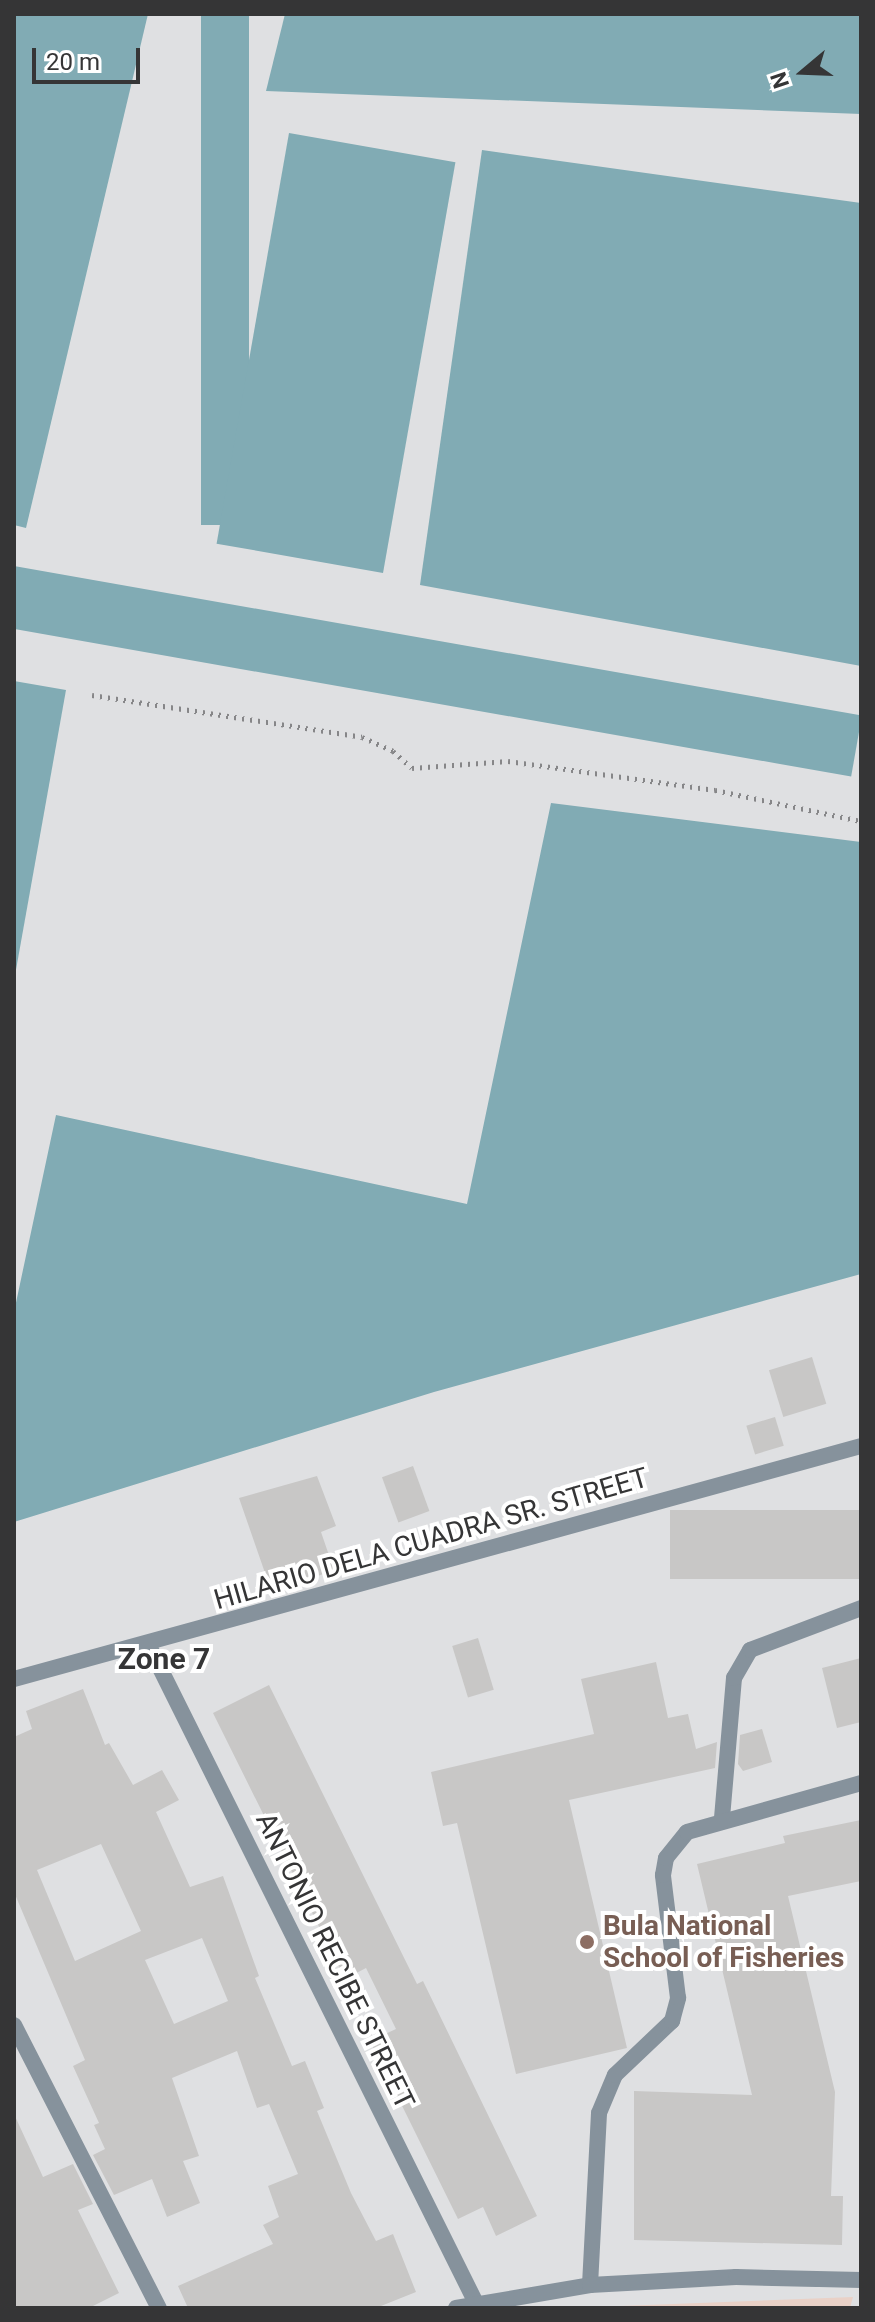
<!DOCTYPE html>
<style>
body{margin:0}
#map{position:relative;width:875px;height:2322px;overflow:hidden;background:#dfe0e2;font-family:Roboto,sans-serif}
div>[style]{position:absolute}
.commercial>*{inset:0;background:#e9d1c7}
.water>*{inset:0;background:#81abb4;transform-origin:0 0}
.building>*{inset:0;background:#c8c7c6;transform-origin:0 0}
.path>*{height:5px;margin-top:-2.5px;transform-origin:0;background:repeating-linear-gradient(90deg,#868688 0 2px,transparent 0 8px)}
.lane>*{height:16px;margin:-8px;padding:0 8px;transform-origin:8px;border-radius:8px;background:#86929c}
.street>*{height:16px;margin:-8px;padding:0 8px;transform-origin:8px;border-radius:8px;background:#86929c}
.dots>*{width:22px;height:22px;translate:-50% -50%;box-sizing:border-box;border:4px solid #fff;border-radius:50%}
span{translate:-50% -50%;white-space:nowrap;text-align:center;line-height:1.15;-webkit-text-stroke:8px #fff;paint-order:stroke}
.street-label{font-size:28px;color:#353536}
.education-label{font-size:28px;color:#785e54;font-weight:700}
.left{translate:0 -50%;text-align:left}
.neighbourhood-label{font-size:30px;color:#353536;font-weight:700}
.frame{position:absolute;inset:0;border:16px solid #353536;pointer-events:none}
.north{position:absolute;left:763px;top:32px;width:80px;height:80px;-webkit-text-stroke:6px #fff;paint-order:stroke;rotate:251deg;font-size:22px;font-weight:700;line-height:32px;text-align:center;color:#353536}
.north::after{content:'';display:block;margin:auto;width:28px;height:36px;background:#353536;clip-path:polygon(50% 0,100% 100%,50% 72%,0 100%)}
.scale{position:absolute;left:32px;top:48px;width:108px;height:36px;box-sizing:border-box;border:4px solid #353536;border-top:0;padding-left:10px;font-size:24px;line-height:28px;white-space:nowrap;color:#353536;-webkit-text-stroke:6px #fff;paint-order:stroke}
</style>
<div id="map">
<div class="commercial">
<i style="clip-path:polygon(853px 2297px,850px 2308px,569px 2308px)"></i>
</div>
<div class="water">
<i style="clip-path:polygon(14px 14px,148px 14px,26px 528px,14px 525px)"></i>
<i style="left:201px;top:14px;width:48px;height:511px"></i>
<i style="clip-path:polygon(285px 14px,861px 14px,861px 114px,266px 91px)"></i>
<i style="left:289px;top:133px;width:169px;height:417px;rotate:10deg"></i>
<i style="clip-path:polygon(482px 150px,861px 203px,861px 666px,420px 585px)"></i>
<i style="left:14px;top:566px;width:861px;height:62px;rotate:10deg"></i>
<i style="clip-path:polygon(14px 681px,66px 690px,14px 981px)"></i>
<i style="clip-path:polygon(551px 803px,861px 842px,861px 1274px,434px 1392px,14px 1522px,14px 1312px,56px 1115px,467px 1204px)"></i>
</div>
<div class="building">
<i style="left:812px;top:1357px;width:49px;height:45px;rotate:73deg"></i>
<i style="left:775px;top:1417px;width:30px;height:30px;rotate:73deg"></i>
<i style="left:413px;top:1466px;width:48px;height:33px;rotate:70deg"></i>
<i style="clip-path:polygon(317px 1476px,336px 1526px,321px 1532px,334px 1570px,272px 1593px,239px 1498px)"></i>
<i style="left:861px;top:1510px;width:69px;height:191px;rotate:90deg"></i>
<i style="left:478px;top:1638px;width:54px;height:27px;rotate:73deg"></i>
<i style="clip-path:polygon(861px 1658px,861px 1722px,837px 1728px,822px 1668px)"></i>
<i style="clip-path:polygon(656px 1662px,668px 1718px,688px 1714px,696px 1749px,717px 1742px,715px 1768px,569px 1800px,627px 2048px,516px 2074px,457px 1823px,443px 1826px,431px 1772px,594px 1734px,581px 1679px)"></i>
<i style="clip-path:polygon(269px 1685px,417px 1984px,423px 1981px,537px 2216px,496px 2236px,483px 2207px,458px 2219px,370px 2041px,396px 2029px,366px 1968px,345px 1979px,213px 1713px)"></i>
<i style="clip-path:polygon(evenodd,83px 1689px,105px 1745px,109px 1743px,133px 1785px,162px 1770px,179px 1800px,156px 1812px,190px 1887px,223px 1876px,259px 1976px,255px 1978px,292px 2066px,305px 2061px,324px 2108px,317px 2111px,351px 2193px,376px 2241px,393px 2234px,416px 2292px,376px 2308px,188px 2308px,178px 2286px,273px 2244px,263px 2225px,279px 2217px,268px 2186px,298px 2174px,269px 2104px,257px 2108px,237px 2051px,172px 2078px,199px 2156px,183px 2161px,200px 2203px,167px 2217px,152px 2179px,114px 2195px,93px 2155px,105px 2149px,94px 2125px,99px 2123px,73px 2066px,85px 2060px,14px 1892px,14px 1737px,32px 1729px,26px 1711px,83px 1689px,101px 1844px,141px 1931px,75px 1961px,37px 1870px,101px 1844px,83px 1689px,202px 1938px,228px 2001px,174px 2024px,145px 1960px,202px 1938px)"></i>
<i style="clip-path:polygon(762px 1729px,772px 1762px,743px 1771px,738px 1764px,740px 1735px)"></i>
<i style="clip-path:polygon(861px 1820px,861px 1881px,788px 1896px,835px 2092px,831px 2196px,843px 2196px,842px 2245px,634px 2240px,634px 2091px,752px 2095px,697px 1864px,785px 1843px,783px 1836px)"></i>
<i style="clip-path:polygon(14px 2114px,43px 2177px,73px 2164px,93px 2204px,78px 2210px,119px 2293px,89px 2308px,14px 2308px)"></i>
</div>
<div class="path">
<i style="left:92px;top:695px;width:273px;rotate:8.8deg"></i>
<i style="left:362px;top:737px;width:34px;rotate:24deg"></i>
<i style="left:393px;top:751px;width:25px;rotate:42deg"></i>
<i style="left:412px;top:768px;width:96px;rotate:-4.2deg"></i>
<i style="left:508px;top:761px;width:209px;rotate:8deg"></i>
<i style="left:715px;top:790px;width:149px;rotate:12deg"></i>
</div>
<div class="lane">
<i style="left:722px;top:1818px;width:141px;rotate:-85.1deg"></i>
<i style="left:734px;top:1678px;width:32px;rotate:-60deg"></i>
<i style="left:750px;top:1650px;width:119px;rotate:-20.7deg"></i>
<i style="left:590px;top:2285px;width:172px;rotate:-87deg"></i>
<i style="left:599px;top:2113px;width:41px;rotate:-67.2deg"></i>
<i style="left:615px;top:2075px;width:79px;rotate:-43.5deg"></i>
<i style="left:672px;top:2021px;width:24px;rotate:-75deg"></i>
<i style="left:678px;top:1998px;width:124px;rotate:-97deg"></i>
<i style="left:663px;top:1875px;width:17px;rotate:-80deg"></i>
<i style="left:666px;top:1858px;width:33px;rotate:-51deg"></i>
<i style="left:687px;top:1832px;width:181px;rotate:-15.7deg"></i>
</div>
<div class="street">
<i style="left:148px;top:1644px;width:734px;rotate:63.54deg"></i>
<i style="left:14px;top:1679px;width:878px;rotate:-15.38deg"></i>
<i style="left:14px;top:2025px;width:318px;rotate:62.9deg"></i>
<i style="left:456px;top:2308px;width:136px;rotate:-9.7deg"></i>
<i style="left:590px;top:2285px;width:146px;rotate:-3.1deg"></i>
<i style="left:736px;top:2277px;width:125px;rotate:1.4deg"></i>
</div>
<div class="dots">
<i style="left:587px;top:1942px;background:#8d6e63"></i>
</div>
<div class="street-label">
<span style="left:431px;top:1539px;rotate:-16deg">HILARIO DELA CUADRA SR. STREET</span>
<span style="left:335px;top:1961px;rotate:64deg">ANTONIO RECIBE STREET</span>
</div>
<div class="education-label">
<span class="left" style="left:603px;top:1942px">Bula National<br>School of Fisheries</span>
</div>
<div class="neighbourhood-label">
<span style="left:164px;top:1659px">Zone 7</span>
</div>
<div class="frame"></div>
<div class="north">N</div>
<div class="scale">20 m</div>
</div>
